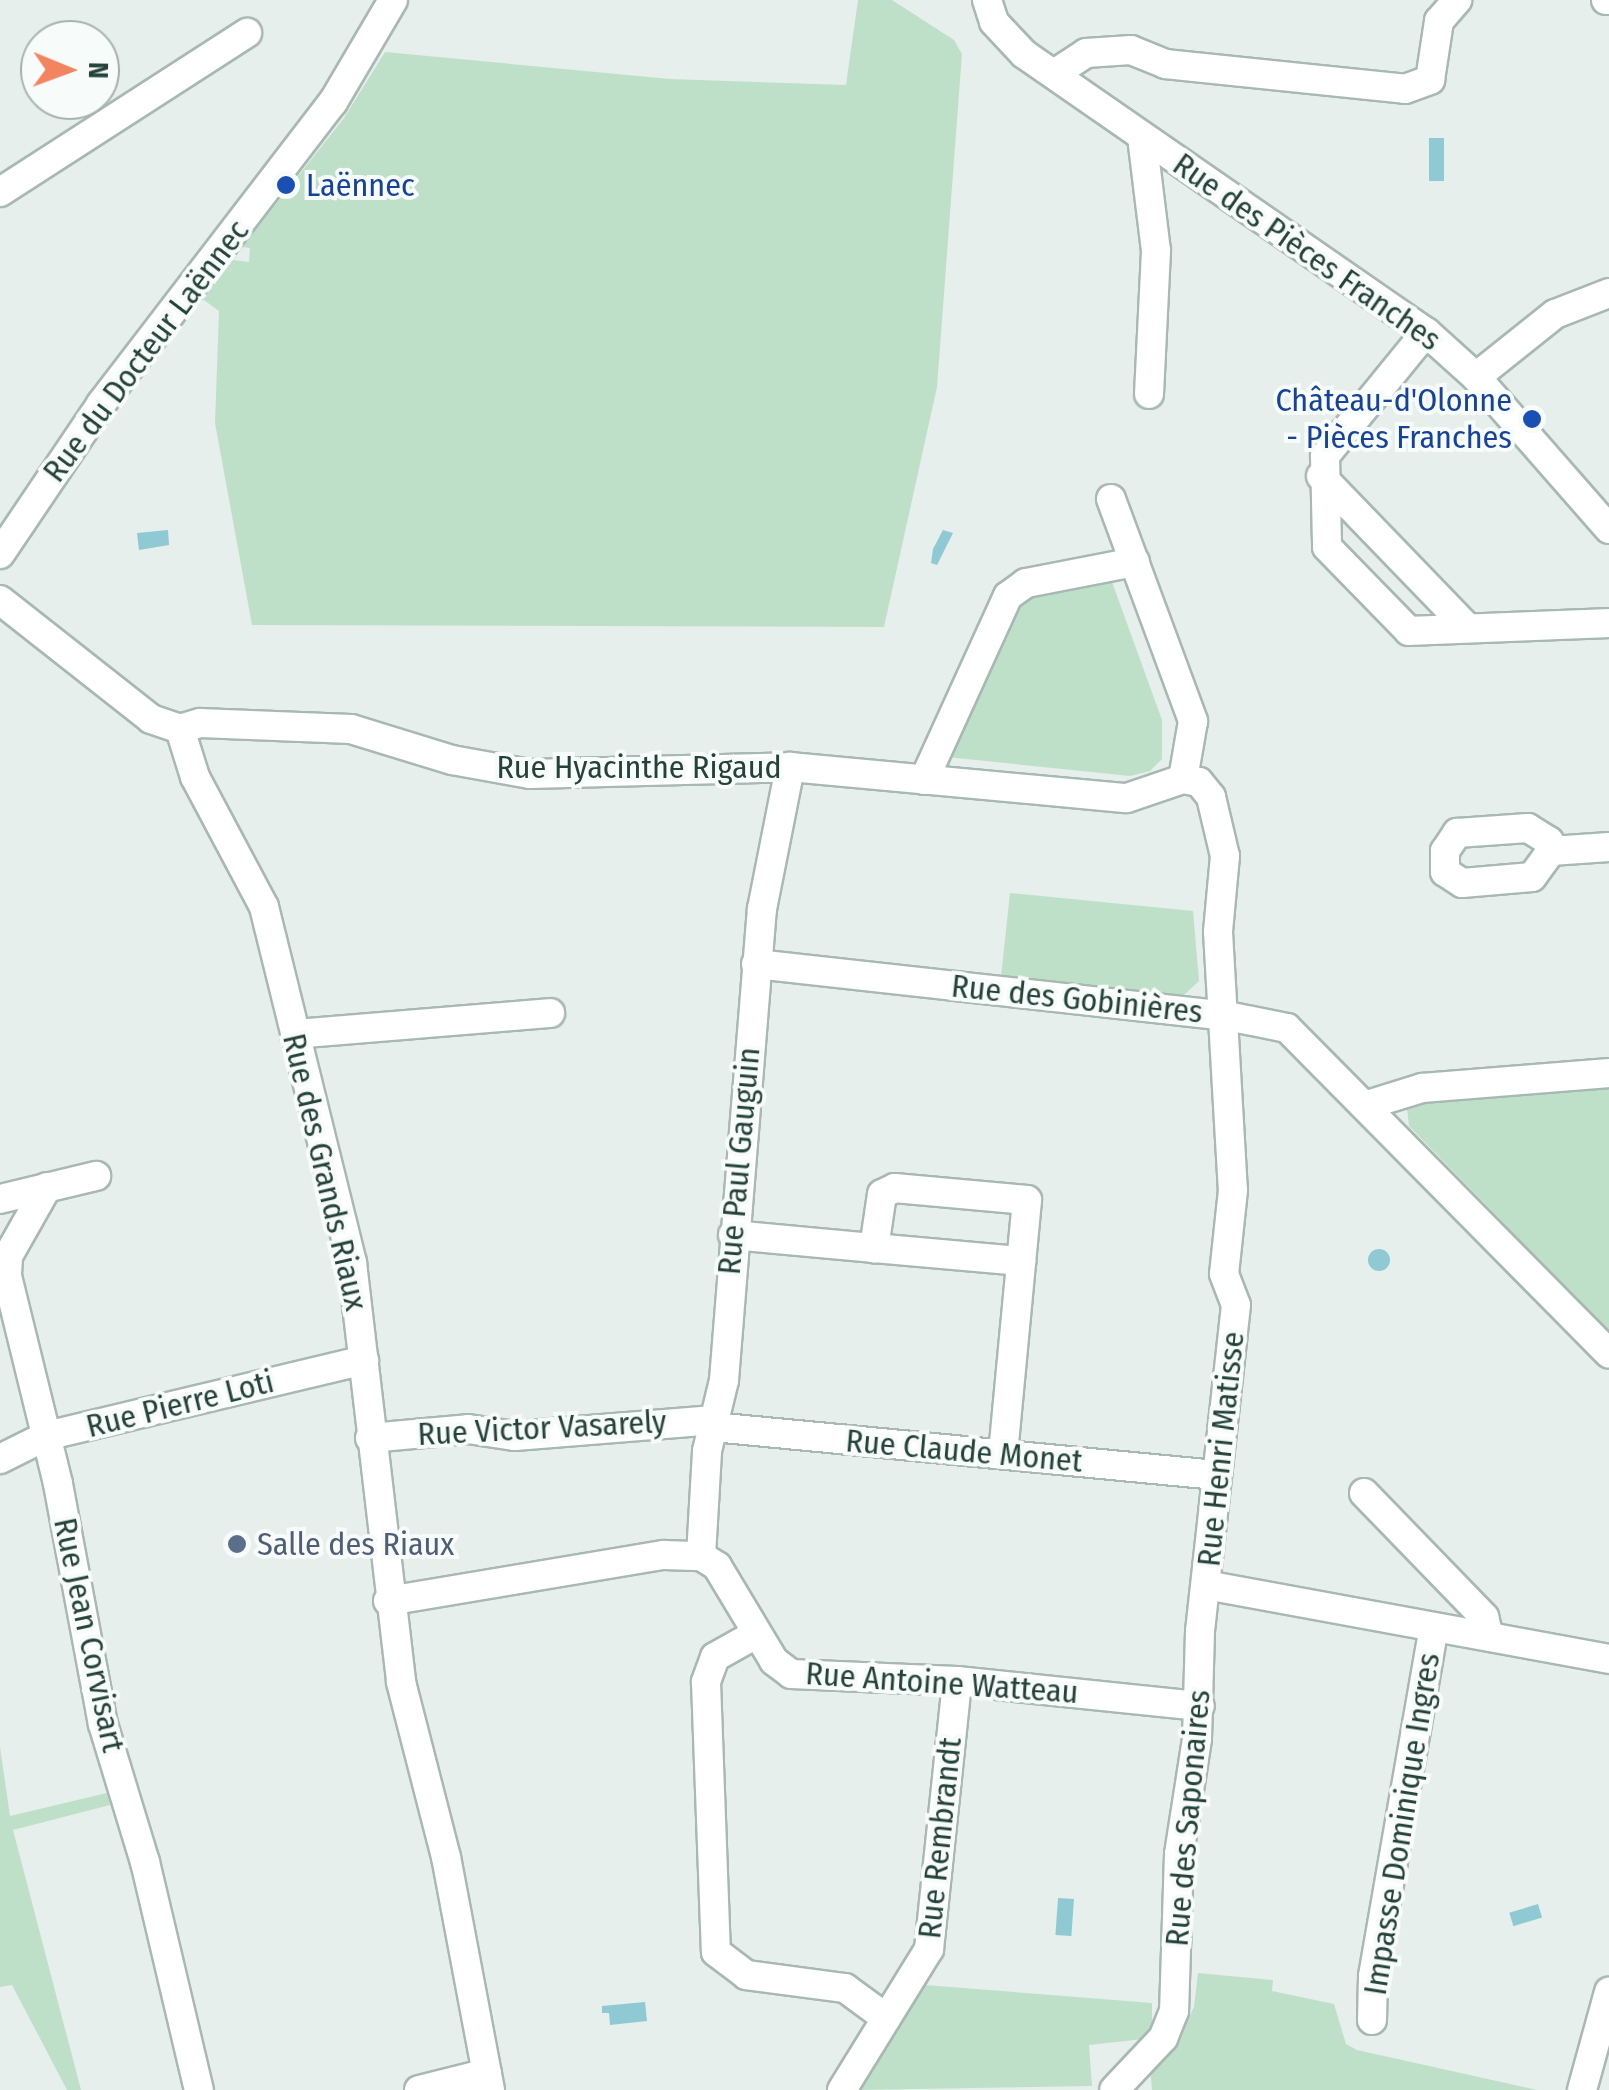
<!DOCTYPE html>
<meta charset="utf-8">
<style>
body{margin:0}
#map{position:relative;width:1609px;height:2090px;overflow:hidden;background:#e6efeb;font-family:"Fira Sans Condensed",sans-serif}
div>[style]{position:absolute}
.green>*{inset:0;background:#bfe0c8}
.water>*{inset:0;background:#8ec9d4;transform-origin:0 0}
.round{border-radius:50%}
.roads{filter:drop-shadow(2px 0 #a8b8b2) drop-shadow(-2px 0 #a8b8b2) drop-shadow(0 2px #a8b8b2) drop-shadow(0 -2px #a8b8b2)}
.minor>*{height:28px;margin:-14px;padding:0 14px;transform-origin:14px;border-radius:14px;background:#fff}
.dots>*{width:28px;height:28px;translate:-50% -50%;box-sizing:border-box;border:5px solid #f7fbf9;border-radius:50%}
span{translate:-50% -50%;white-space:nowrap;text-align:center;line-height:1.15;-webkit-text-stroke:8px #f7fbf9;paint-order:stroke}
.transit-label{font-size:32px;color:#164399}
.left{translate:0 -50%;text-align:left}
.right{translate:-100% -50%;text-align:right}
.street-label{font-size:32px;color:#24423a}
.service-label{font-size:32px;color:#4e5e75}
.north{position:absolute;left:20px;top:20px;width:100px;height:100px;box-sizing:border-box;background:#f7fbf9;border:2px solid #a3b1ad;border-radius:50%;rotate:91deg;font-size:28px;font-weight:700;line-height:40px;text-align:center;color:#24423a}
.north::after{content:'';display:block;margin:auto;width:35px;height:45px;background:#f4845f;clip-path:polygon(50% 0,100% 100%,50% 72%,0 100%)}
</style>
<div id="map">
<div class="green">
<i style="clip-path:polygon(858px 0,892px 0,954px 40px,962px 54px,937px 387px,884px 627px,252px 625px,215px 423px,219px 311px,201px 298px,233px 260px,249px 262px,250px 248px,242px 247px,344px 118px,385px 52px,670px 79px,846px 85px)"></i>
<i style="clip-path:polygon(1112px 582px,1162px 720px,1162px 759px,1150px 771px,1130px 776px,947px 757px,1010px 604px,1030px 591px)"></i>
<i style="clip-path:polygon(1010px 893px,1193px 911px,1199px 981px,1184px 995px,1001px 977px)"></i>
<i style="clip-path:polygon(1605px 1083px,1609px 1088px,1609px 1331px,1409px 1126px,1407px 1108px,1421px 1094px)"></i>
<i style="clip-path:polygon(0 1747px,10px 1816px,107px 1793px,110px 1805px,13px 1830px,81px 2090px,67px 2090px,12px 1985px,0 1987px)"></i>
<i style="clip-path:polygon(1198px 1973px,1273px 1980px,1272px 1991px,1334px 2004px,1346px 2044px,1357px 2050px,1537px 2090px,1152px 2090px,1150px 2066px,1179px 2037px,1194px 2007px)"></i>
<i style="clip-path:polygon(925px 1985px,1152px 2003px,1152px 2038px,1089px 2045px,1092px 2086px,855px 2090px)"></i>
</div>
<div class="water">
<i style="left:1429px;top:138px;width:15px;height:43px"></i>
<i style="clip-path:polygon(168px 530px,169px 545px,139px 550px,137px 533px)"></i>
<i style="clip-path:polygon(943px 530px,953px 533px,937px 565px,931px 563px,933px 549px)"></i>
<i class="round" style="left:1368px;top:1249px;width:22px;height:22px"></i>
<i style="left:1058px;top:1898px;width:16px;height:37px;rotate:4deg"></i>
<i style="left:1538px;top:1904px;width:14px;height:30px;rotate:73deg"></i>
<i style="clip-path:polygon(645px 2002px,647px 2021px,610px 2025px,609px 2013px,602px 2013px,602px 2006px)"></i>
</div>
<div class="roads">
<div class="minor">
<i style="left:987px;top:0;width:23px;rotate:72deg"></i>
<i style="left:994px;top:22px;width:44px;rotate:46.8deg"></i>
<i style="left:1024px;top:54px;width:489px;rotate:34.7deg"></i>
<i style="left:1426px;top:332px;width:67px;rotate:42deg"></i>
<i style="left:1476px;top:377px;width:202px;rotate:48.8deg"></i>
<i style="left:1606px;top:0;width:3px"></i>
<i style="left:1054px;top:74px;width:38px;rotate:-33deg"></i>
<i style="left:1086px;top:53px;width:45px;rotate:-3.8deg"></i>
<i style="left:1131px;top:50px;width:37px;rotate:22deg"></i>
<i style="left:1165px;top:64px;width:241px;rotate:5.9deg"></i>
<i style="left:1405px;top:89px;width:27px;rotate:-20deg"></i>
<i style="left:1430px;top:80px;width:60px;rotate:-81.3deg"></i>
<i style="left:1439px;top:21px;width:28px;rotate:-49deg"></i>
<i style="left:1142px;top:137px;width:115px;rotate:83deg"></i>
<i style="left:1156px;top:251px;width:143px;rotate:92.8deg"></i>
<i style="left:0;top:192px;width:294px;rotate:-32.8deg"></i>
<i style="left:1426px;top:332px;width:160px;rotate:129.2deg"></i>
<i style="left:1325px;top:456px;width:91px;rotate:88.7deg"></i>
<i style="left:1327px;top:547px;width:117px;rotate:45.7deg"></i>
<i style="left:1409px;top:631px;width:200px;rotate:-2.3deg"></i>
<i style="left:1476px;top:377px;width:101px;rotate:-38.6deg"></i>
<i style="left:1555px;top:314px;width:58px;rotate:-21.3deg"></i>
<i style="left:1321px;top:476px;width:211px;rotate:46deg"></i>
<i style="left:1111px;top:499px;width:237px;rotate:69.7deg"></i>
<i style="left:1193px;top:721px;width:59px;rotate:99.8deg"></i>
<i style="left:1183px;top:779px;width:16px;rotate:11deg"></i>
<i style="left:1199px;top:782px;width:19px;rotate:51deg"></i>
<i style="left:1211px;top:797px;width:61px;rotate:76.7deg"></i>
<i style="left:1225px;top:856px;width:76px;rotate:95.3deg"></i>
<i style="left:1218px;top:932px;width:258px;rotate:86.7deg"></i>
<i style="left:1233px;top:1190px;width:84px;rotate:96.1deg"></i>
<i style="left:1224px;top:1274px;width:33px;rotate:69deg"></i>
<i style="left:1236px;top:1305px;width:328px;rotate:96.3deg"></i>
<i style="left:1200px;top:1631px;width:108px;rotate:91.6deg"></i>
<i style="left:1197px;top:1739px;width:116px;rotate:98.9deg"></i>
<i style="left:1179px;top:1854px;width:157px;rotate:91.8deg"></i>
<i style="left:1174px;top:2011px;width:29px;rotate:112deg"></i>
<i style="left:1163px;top:2038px;width:71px;rotate:133.3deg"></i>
<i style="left:0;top:554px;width:181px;rotate:-56deg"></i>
<i style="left:101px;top:404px;width:381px;rotate:-52.5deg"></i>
<i style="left:333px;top:102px;width:118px;rotate:-59.5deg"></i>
<i style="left:0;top:600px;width:192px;rotate:38.2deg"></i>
<i style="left:151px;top:719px;width:31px;rotate:19deg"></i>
<i style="left:180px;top:729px;width:50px;rotate:72.6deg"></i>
<i style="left:195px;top:777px;width:147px;rotate:62deg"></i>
<i style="left:264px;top:907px;width:367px;rotate:76.1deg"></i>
<i style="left:352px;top:1263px;width:422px;rotate:83.3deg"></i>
<i style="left:401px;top:1682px;width:181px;rotate:75.6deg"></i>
<i style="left:446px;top:1857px;width:237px;rotate:79.3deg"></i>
<i style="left:180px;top:729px;width:21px;rotate:-17deg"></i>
<i style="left:200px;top:723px;width:151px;rotate:2.3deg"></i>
<i style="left:351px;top:729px;width:106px;rotate:17.1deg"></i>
<i style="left:452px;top:760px;width:79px;rotate:10.2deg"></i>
<i style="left:530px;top:774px;width:260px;rotate:-1.5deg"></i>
<i style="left:790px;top:767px;width:338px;rotate:5.3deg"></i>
<i style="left:1127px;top:798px;width:59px;rotate:-18.7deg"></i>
<i style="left:924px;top:780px;width:202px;rotate:-65.5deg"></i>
<i style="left:1008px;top:596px;width:22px;rotate:-36deg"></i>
<i style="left:1026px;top:583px;width:111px;rotate:-10.9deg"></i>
<i style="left:1528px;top:828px;width:25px;rotate:32deg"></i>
<i style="left:1549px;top:841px;width:10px;rotate:79deg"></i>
<i style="left:1551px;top:851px;width:32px;rotate:126deg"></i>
<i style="left:1532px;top:877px;width:70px;rotate:175.1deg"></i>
<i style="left:1462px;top:883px;width:20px;rotate:-147deg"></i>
<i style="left:1445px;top:872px;width:21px;rotate:-90deg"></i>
<i style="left:1445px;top:851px;width:22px;rotate:-56deg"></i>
<i style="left:1457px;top:833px;width:71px;rotate:-4deg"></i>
<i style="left:1551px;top:851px;width:58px;rotate:-3.9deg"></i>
<i style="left:756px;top:964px;width:474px;rotate:6.3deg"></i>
<i style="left:1227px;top:1016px;width:61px;rotate:11.3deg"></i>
<i style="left:1287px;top:1028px;width:458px;rotate:45.3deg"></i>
<i style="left:295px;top:1034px;width:256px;rotate:-4.7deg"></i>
<i style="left:1367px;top:1105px;width:58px;rotate:-17.2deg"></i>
<i style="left:1422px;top:1088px;width:188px;rotate:-4.6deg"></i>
<i style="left:47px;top:1187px;width:79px;rotate:119.5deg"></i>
<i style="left:8px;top:1256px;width:20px;rotate:93deg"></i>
<i style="left:7px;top:1276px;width:214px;rotate:76.2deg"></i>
<i style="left:58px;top:1484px;width:244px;rotate:79.4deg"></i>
<i style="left:103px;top:1724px;width:144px;rotate:73.1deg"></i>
<i style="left:145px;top:1862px;width:234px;rotate:76.7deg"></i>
<i style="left:0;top:1199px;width:99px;rotate:-13.5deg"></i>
<i style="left:733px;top:1235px;width:142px;rotate:5.3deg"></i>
<i style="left:713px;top:1427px;width:505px;rotate:5.45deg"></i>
<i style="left:370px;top:1438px;width:98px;rotate:-5.2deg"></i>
<i style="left:468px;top:1429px;width:48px;rotate:8.5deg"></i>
<i style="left:515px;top:1436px;width:200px;rotate:-4.6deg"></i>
<i style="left:1003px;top:1454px;width:255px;rotate:-84.6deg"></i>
<i style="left:1027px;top:1200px;width:133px;rotate:-174.8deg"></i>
<i style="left:895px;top:1188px;width:14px;rotate:155deg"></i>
<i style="left:882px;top:1194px;width:55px;rotate:98.4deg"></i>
<i style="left:874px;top:1248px;width:148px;rotate:5.1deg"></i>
<i style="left:0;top:1459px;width:51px;rotate:-26.6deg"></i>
<i style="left:46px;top:1436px;width:327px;rotate:-13.4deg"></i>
<i style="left:1364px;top:1493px;width:173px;rotate:45.9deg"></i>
<i style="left:1484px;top:1617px;width:20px;rotate:75deg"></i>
<i style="left:701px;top:1556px;width:105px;rotate:-86.7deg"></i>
<i style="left:707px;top:1451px;width:73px;rotate:-76.5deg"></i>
<i style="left:724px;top:1380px;width:473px;rotate:-85.4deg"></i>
<i style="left:762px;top:909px;width:145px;rotate:-78.8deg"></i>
<i style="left:1206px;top:1585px;width:410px;rotate:10.4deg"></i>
<i style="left:388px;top:1601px;width:280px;rotate:-9.5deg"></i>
<i style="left:664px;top:1555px;width:37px;rotate:2deg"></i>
<i style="left:701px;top:1556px;width:19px;rotate:32deg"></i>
<i style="left:717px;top:1566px;width:111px;rotate:59deg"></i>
<i style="left:774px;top:1661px;width:21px;rotate:37deg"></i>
<i style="left:791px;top:1674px;width:166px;rotate:2.4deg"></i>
<i style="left:957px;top:1681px;width:244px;rotate:5.9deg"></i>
<i style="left:756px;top:1634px;width:47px;rotate:150.7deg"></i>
<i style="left:715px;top:1657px;width:27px;rotate:110deg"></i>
<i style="left:706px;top:1682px;width:270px;rotate:87.9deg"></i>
<i style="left:716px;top:1952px;width:38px;rotate:37deg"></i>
<i style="left:746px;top:1975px;width:100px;rotate:7.5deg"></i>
<i style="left:845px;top:1988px;width:51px;rotate:36.2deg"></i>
<i style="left:1372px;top:2020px;width:44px;rotate:-88.7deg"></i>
<i style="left:1373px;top:1976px;width:354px;rotate:-80.1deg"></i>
<i style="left:419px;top:2090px;width:70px;rotate:-14deg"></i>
<i style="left:842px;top:2090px;width:166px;rotate:-58.3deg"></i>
<i style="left:929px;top:1949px;width:269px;rotate:-84deg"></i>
<i style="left:1582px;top:2090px;width:102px;rotate:-74.6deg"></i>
</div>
</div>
<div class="dots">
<i style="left:286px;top:185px;background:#1a4fb4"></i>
<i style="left:1532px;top:419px;background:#1a4fb4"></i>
<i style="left:237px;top:1544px;background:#5c6f8a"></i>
</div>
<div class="transit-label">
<span class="left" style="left:306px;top:185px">Laënnec</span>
<span class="right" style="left:1512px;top:419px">Château-d'Olonne<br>- Pièces Franches</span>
</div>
<div class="street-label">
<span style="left:1307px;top:252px;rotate:35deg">Rue des Pièces Franches</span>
<span style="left:146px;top:351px;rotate:-53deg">Rue du Docteur Laënnec</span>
<span style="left:639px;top:767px">Rue Hyacinthe Rigaud</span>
<span style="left:1077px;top:999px;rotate:6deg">Rue des Gobinières</span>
<span style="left:739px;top:1161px;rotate:-85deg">Rue Paul Gauguin</span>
<span style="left:325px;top:1172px;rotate:77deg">Rue des Grands Riaux</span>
<span style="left:180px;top:1404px;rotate:-14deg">Rue Pierre Loti</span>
<span style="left:542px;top:1428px;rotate:-3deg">Rue Victor Vasarely</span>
<span style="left:1221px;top:1449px;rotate:-84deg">Rue Henri Matisse</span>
<span style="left:964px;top:1451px;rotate:5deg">Rue Claude Monet</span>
<span style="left:89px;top:1635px;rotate:78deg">Rue Jean Corvisart</span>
<span style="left:942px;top:1683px;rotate:4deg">Rue Antoine Watteau</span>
<span style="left:1188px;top:1818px;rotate:-85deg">Rue des Saponaires</span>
<span style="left:1402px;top:1824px;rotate:-81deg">Impasse Dominique Ingres</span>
<span style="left:940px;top:1838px;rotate:-84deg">Rue Rembrandt</span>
</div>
<div class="service-label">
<span class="left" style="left:257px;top:1544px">Salle des Riaux</span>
</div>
<div class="north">N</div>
</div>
